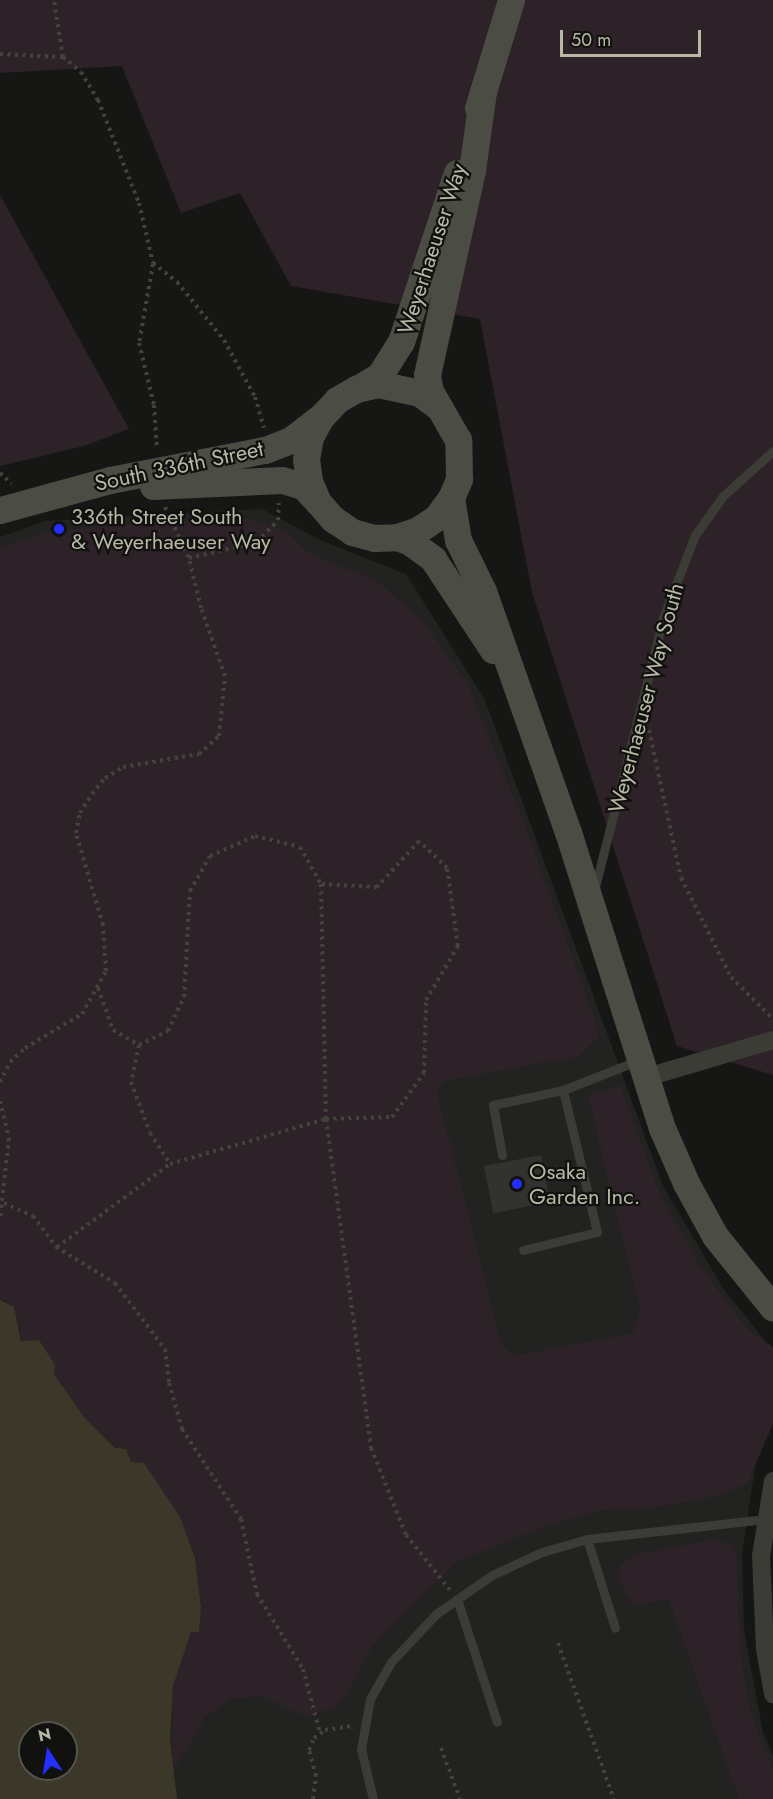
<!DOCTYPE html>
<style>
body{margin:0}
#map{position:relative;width:773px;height:1799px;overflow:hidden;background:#161614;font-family:Jost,sans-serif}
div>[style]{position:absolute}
.built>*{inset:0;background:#222320}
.green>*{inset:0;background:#2c2228}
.water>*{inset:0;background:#3b3729}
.building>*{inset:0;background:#32332f;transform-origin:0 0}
.path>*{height:4px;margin-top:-2px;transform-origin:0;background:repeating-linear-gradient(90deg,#43433b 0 3px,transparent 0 7.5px)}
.lane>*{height:9px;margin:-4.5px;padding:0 4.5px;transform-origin:4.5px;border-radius:4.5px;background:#3b3c35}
.street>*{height:18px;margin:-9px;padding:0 9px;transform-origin:9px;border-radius:9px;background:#3b3c35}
.secondary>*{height:27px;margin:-13.5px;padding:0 13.5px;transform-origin:13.5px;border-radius:13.5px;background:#4b4c43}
.dots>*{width:16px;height:16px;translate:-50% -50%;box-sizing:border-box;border:3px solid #11110f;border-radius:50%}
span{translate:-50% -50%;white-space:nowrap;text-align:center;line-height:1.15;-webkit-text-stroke:4.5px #11110f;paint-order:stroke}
.street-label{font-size:22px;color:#b8b8a5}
.poi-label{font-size:22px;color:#b8b8a5}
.left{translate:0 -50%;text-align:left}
.north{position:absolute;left:18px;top:1721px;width:60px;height:60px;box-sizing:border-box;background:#11110f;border:2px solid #54544b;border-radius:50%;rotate:348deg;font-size:16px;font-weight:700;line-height:24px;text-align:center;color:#b8b8a5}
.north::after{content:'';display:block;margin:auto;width:21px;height:27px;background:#242eff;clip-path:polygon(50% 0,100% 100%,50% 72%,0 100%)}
.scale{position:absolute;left:560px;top:30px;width:141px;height:27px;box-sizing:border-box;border:3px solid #b8b8a5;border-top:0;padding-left:8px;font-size:18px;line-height:21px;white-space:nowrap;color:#b8b8a5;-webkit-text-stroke:4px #11110f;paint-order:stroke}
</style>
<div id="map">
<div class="built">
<i style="clip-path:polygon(evenodd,262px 509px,320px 540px,406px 574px,485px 700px,663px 1186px,723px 1288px,773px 1351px,742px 1552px,744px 1630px,763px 1733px,773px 1756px,773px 1799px,0 1799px,0 537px,45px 521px,262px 509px,30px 1733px,66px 1733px,66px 1769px,30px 1769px,30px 1733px)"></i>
</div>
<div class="green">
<i style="clip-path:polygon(0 0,773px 0,773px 1075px,677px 1046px,532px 592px,480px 319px,291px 286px,240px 193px,181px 213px,122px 66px,0 73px)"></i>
<i style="clip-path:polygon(0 195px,129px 429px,84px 446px,0 466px)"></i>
<i style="clip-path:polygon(247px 518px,285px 531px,313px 556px,374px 579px,421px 619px,467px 683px,524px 823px,595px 1020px,598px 1038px,579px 1056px,443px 1081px,437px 1092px,501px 1345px,514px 1356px,633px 1333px,640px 1308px,588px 1096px,620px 1085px,660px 1194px,700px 1266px,746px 1328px,773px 1347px,773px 1424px,747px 1484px,712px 1497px,646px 1509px,600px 1510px,538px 1529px,455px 1563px,373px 1645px,343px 1700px,332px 1709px,303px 1716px,263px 1696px,231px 1699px,206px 1716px,172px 1773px,173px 1686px,191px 1632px,199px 1632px,201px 1608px,195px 1558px,131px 1462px,84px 1417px,54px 1374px,21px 1341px,19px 1324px,5px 1300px,0 1300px,0 547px,45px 533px,134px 523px)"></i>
<i style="clip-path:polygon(710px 1540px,731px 1544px,737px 1554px,740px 1653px,751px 1714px,773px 1770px,773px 1799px,739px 1799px,669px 1600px,633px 1604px,620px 1583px,620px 1566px,636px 1554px)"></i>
</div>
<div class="water">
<i style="clip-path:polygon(evenodd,0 1300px,14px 1307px,21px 1341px,39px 1340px,55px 1365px,54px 1374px,84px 1417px,115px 1448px,126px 1449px,131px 1462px,144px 1463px,180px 1517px,195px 1558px,201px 1608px,199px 1632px,191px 1632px,173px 1686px,170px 1739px,177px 1799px,0 1799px,0 1300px,30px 1733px,66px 1733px,66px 1769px,30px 1769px,30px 1733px)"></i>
</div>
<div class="building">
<i style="left:541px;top:1155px;width:48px;height:58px;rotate:79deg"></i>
</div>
<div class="path">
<i style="left:0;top:54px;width:63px;rotate:2.7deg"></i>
<i style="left:63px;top:57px;width:58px;rotate:-99deg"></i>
<i style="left:63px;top:57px;width:23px;rotate:40deg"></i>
<i style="left:81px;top:72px;width:33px;rotate:59deg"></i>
<i style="left:98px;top:100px;width:111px;rotate:68.3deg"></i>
<i style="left:139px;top:203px;width:62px;rotate:76.9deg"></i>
<i style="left:153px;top:263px;width:31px;rotate:38deg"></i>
<i style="left:177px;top:282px;width:75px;rotate:51deg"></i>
<i style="left:224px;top:340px;width:65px;rotate:61.5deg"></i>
<i style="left:255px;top:397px;width:32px;rotate:74deg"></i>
<i style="left:153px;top:264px;width:80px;rotate:100deg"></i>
<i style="left:139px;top:343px;width:64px;rotate:76.4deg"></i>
<i style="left:154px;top:405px;width:45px;rotate:86.2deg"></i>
<i style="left:0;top:473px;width:16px;rotate:43deg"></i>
<i style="left:165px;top:507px;width:56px;rotate:64.8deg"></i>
<i style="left:649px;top:730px;width:151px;rotate:77.8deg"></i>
<i style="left:681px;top:878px;width:111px;rotate:63.2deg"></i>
<i style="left:731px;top:977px;width:59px;rotate:45deg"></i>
<i style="left:98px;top:988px;width:45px;rotate:70.3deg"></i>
<i style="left:113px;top:1030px;width:30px;rotate:30deg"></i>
<i style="left:139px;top:1045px;width:32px;rotate:-26deg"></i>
<i style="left:168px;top:1031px;width:38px;rotate:-65deg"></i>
<i style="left:184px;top:997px;width:106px;rotate:-86.8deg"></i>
<i style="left:190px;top:891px;width:40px;rotate:-60.3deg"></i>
<i style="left:210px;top:856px;width:49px;rotate:-24deg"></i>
<i style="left:255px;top:836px;width:46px;rotate:13.7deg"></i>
<i style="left:300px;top:847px;width:43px;rotate:60.4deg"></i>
<i style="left:321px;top:884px;width:235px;rotate:88.8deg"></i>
<i style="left:326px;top:1119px;width:332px;rotate:82.2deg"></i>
<i style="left:371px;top:1448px;width:94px;rotate:68.1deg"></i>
<i style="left:406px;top:1535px;width:70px;rotate:51.3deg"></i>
<i style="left:139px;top:1045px;width:38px;rotate:102deg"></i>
<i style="left:131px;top:1082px;width:54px;rotate:69.6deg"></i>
<i style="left:150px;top:1133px;width:37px;rotate:57deg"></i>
<i style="left:170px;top:1164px;width:162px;rotate:-16.1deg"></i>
<i style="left:326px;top:1119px;width:66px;rotate:-1.7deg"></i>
<i style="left:392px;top:1117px;width:54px;rotate:-54deg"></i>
<i style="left:424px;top:1073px;width:73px;rotate:-88.4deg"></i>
<i style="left:426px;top:1000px;width:63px;rotate:-59.3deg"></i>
<i style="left:458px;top:946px;width:79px;rotate:-98deg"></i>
<i style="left:447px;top:868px;width:39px;rotate:-136deg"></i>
<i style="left:419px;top:841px;width:62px;rotate:132.4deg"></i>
<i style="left:377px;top:887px;width:56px;rotate:-176.9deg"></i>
<i style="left:0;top:1082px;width:22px;rotate:-63deg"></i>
<i style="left:10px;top:1062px;width:21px;rotate:-43deg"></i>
<i style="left:25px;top:1048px;width:66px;rotate:-30.8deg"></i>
<i style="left:82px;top:1014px;width:49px;rotate:-60.8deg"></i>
<i style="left:106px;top:971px;width:46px;rotate:-93.7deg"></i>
<i style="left:103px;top:925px;width:96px;rotate:-106.4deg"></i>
<i style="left:76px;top:833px;width:20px;rotate:-79deg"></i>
<i style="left:80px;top:813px;width:22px;rotate:-58deg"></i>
<i style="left:92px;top:794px;width:21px;rotate:-51deg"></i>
<i style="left:105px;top:778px;width:21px;rotate:-31deg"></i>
<i style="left:123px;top:767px;width:77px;rotate:-9.7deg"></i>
<i style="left:199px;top:754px;width:27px;rotate:-42deg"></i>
<i style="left:219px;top:736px;width:60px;rotate:-84.3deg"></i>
<i style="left:225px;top:676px;width:72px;rotate:-109.4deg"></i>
<i style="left:201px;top:608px;width:51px;rotate:-103.5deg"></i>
<i style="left:189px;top:558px;width:70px;rotate:-13.2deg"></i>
<i style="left:257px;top:542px;width:30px;rotate:-46deg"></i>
<i style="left:278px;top:520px;width:17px;rotate:-87deg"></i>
<i style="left:0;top:1101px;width:38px;rotate:76deg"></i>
<i style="left:9px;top:1138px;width:81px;rotate:96.4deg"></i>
<i style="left:4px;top:1203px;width:32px;rotate:24deg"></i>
<i style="left:33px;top:1216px;width:39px;rotate:53deg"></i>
<i style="left:56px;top:1247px;width:69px;rotate:31.4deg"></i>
<i style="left:115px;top:1283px;width:83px;rotate:52.9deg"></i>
<i style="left:165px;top:1349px;width:34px;rotate:83deg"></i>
<i style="left:169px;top:1383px;width:48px;rotate:74.2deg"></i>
<i style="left:182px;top:1429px;width:108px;rotate:56.8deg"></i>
<i style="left:241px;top:1519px;width:77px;rotate:78deg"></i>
<i style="left:257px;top:1594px;width:88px;rotate:58.5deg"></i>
<i style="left:303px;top:1669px;width:66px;rotate:75.1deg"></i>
<i style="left:57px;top:1247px;width:140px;rotate:-36.3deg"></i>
<i style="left:558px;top:1643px;width:166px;rotate:70.3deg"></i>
<i style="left:441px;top:1748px;width:54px;rotate:69.6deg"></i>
<i style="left:313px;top:1799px;width:23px;rotate:-83deg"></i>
<i style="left:316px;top:1776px;width:27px;rotate:-105deg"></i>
<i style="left:309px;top:1750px;width:13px;rotate:-67deg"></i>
<i style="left:314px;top:1738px;width:14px;rotate:-36deg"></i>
<i style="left:325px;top:1730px;width:28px;rotate:-8deg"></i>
</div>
<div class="lane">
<i style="left:594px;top:891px;width:282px;rotate:-75.8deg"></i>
<i style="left:663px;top:618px;width:89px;rotate:-68.9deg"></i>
<i style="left:695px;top:535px;width:48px;rotate:-54.3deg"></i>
<i style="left:723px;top:496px;width:67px;rotate:-42deg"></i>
<i style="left:502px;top:1155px;width:51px;rotate:-100.2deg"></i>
<i style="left:493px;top:1105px;width:72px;rotate:-12.1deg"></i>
<i style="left:563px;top:1090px;width:82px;rotate:-21.5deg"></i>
<i style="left:523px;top:1250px;width:76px;rotate:-13.7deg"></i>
<i style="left:597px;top:1232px;width:146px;rotate:-103.5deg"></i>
<i style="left:587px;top:1539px;width:93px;rotate:72.5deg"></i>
<i style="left:457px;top:1599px;width:129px;rotate:72deg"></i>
<i style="left:373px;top:1799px;width:51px;rotate:-103.5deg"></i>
<i style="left:361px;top:1749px;width:51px;rotate:-79.8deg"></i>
<i style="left:370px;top:1699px;width:43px;rotate:-60.4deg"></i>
<i style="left:391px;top:1662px;width:66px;rotate:-46.8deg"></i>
<i style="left:436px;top:1614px;width:68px;rotate:-34.9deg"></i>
<i style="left:492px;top:1575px;width:55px;rotate:-24.7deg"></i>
<i style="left:542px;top:1552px;width:47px;rotate:-16.1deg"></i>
<i style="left:587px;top:1539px;width:179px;rotate:-6.4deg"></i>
</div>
<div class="street">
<i style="left:644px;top:1078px;width:134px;rotate:-16.4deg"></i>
<i style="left:773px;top:1481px;width:76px;rotate:99.1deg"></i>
<i style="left:761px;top:1556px;width:93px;rotate:87.5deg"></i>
<i style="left:765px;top:1649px;width:46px;rotate:79.9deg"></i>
</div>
<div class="secondary">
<i style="left:478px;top:108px;width:113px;rotate:-73deg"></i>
<i style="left:357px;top:389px;width:27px;rotate:-31deg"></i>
<i style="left:380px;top:375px;width:39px;rotate:-58deg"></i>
<i style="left:401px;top:342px;width:178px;rotate:-71.7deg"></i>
<i style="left:437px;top:406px;width:21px;rotate:-143deg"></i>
<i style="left:420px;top:393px;width:43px;rotate:-167.9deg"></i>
<i style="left:378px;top:384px;width:23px;rotate:167deg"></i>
<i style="left:356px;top:389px;width:22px;rotate:150deg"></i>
<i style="left:337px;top:400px;width:23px;rotate:133deg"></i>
<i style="left:321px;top:417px;width:23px;rotate:119deg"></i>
<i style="left:310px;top:437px;width:22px;rotate:100deg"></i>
<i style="left:306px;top:459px;width:22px;rotate:82deg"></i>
<i style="left:309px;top:481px;width:23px;rotate:67deg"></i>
<i style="left:318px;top:502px;width:23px;rotate:49deg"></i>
<i style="left:333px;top:519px;width:23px;rotate:34deg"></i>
<i style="left:352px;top:532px;width:23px;rotate:15deg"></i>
<i style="left:374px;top:538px;width:23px;rotate:-2deg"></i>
<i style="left:397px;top:537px;width:22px;rotate:-18deg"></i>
<i style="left:418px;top:530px;width:23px;rotate:-34deg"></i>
<i style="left:437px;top:517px;width:24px;rotate:-54deg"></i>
<i style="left:451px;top:498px;width:21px;rotate:-67deg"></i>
<i style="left:459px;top:479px;width:39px;rotate:-91deg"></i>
<i style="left:458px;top:440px;width:56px;rotate:-119.7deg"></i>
<i style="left:430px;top:391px;width:16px;rotate:-101deg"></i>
<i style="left:427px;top:375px;width:210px;rotate:-77.6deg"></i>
<i style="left:472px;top:170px;width:79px;rotate:-82deg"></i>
<i style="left:153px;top:486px;width:129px;rotate:-2.7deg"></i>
<i style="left:282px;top:480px;width:22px;rotate:16deg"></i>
<i style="left:303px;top:486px;width:22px;rotate:47deg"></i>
<i style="left:451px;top:498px;width:43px;rotate:80.5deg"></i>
<i style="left:458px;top:540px;width:57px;rotate:63.9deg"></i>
<i style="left:483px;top:591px;width:256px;rotate:70.6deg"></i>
<i style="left:568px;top:832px;width:311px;rotate:72.4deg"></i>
<i style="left:662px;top:1128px;width:60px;rotate:66.4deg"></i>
<i style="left:686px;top:1183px;width:60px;rotate:61.3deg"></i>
<i style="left:715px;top:1236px;width:92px;rotate:51.1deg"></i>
<i style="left:0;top:510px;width:114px;rotate:-15.3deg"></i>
<i style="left:110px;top:480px;width:158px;rotate:-11deg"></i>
<i style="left:265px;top:450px;width:28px;rotate:-21deg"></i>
<i style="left:291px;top:440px;width:34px;rotate:-38deg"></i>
<i style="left:397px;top:537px;width:14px;rotate:21deg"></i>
<i style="left:410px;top:542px;width:29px;rotate:36deg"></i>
<i style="left:433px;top:559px;width:109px;rotate:56.6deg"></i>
</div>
<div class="dots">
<i style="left:59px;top:529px;background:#242eff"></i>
<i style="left:517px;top:1184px;background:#242eff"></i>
</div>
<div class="street-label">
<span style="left:432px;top:249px;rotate:-72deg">Weyerhaeuser Way</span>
<span style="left:179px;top:466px;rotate:-12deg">South 336th Street</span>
<span style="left:646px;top:698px;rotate:-75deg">Weyerhaeuser Way South</span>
</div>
<div class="poi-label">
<span class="left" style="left:71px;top:529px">336th Street South<br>&amp; Weyerhaeuser Way</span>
<span class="left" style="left:529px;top:1184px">Osaka<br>Garden Inc.</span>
</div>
<div class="north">N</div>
<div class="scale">50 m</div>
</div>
